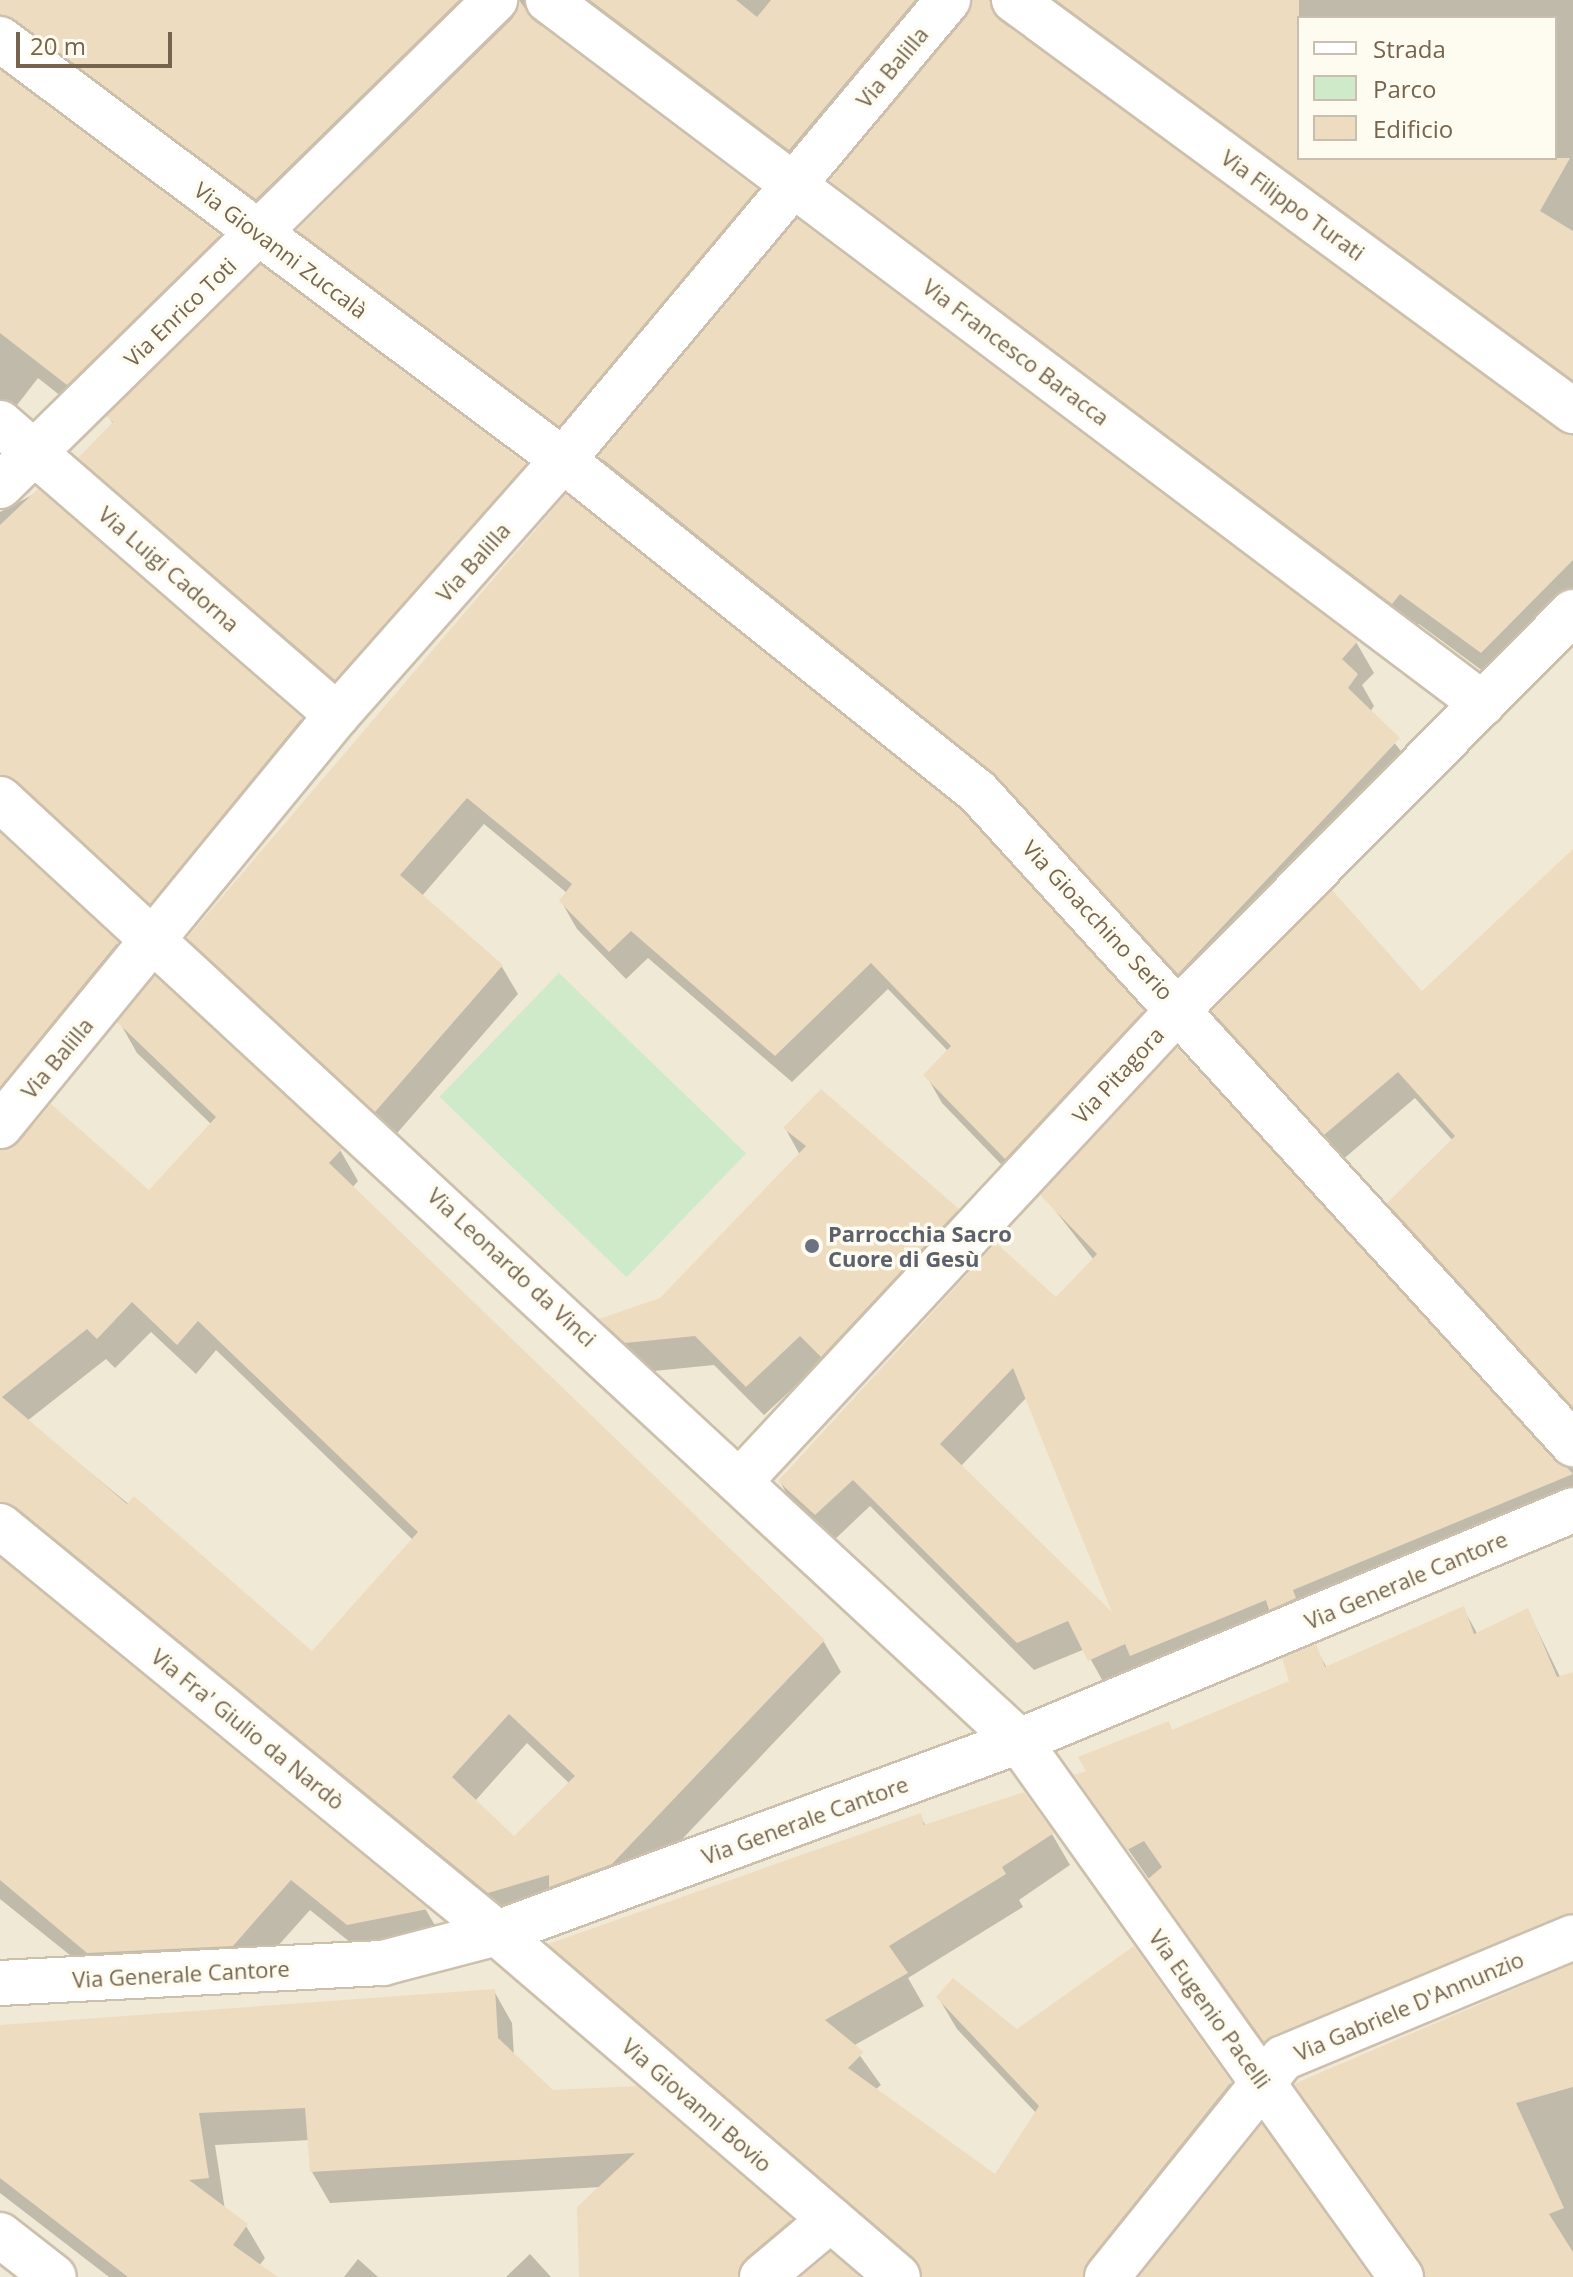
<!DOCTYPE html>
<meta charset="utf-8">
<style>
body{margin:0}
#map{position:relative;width:1573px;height:2277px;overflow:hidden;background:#fcf8ea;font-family:"Open Sans",sans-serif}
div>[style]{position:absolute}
.residential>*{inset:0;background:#f0e9d6}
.green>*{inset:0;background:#cfeac8;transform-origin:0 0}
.shadow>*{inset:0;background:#0003}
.building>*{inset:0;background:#eedcc1}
.roads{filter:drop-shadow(2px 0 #ccc0ad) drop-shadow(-2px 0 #ccc0ad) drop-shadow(0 2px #ccc0ad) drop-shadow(0 -2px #ccc0ad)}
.minor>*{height:44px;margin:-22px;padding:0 22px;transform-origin:22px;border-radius:22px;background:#fff}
.dots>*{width:22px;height:22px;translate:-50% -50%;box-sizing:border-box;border:4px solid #fefcf1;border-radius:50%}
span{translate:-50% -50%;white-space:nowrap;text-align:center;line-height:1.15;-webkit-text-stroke:7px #fefcf1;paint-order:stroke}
.street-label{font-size:22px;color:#76644e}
.worship-label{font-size:22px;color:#5b616d;font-weight:700}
.left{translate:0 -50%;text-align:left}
.legend{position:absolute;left:1297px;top:16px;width:260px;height:144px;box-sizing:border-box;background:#fefcf1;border:2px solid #c8bfb0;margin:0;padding:10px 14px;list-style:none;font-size:24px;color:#76644e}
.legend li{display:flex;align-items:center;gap:16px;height:40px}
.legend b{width:40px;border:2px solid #c8bfb0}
.scale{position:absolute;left:16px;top:32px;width:156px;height:36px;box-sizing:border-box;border:4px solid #76644e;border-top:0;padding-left:10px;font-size:24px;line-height:28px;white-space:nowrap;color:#76644e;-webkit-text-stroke:6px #fefcf1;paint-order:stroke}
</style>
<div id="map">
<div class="residential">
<i style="clip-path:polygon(evenodd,0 0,1573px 0,1573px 2277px,0 2277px,0 0,1299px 18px,1555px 18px,1555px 158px,1299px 158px,1299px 18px)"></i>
</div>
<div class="green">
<i style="left:559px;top:973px;width:260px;height:172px;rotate:44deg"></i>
</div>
<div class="shadow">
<i style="clip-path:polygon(evenodd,0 0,1573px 0,1573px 396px,1010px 17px,1009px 30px,1557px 433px,1573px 435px,1573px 608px,1499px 683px,1419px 624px,1410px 633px,850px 212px,832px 181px,971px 6px,946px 15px,808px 180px,546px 15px,540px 28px,756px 190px,773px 221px,577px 455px,317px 261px,299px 230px,517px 8px,508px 6px,275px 229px,0 57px,0 0,1299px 18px,1555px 18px,1555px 158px,1299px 158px,1299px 18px)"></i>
<i style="clip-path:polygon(0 73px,219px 236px,236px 267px,85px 415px,38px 378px,0 427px)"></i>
<i style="clip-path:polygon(109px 417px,525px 465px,542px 495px,353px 709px,98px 488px,81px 458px,113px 424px)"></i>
<i style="clip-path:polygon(601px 457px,1356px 642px,1374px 673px,1362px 685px,1374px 706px,1370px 712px,1416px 770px,1197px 1003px,619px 487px)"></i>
<i style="clip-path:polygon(38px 492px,301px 719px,318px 750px,168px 933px,0 812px,0 512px)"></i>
<i style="clip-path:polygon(566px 497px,1142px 1012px,1158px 1040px,1022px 1186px,942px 1103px,926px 1075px,948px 1051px,888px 989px,792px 1082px,648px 958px,626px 979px,577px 929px,561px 901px,567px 893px,484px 824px,421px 897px,502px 967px,518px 994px,392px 1139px,205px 966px,189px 938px)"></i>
<i style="clip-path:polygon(0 836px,117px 944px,134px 974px,0 1138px)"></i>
<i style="clip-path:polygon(1573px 852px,1573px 1415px,1405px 1231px,1389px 1203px,1453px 1141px,1415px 1098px,1341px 1161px,1230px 1039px,1214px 1012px,1422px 994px)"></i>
<i style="clip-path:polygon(evenodd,120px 1023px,340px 1150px,358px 1181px,352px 1188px,824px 1642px,841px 1672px,629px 1895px,507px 1923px,0 1544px,0 1152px,10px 1151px,51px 1106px,149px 1192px,212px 1125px,137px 1053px,120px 1023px,151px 1332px,196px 1374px,216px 1350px,413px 1540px,312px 1654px,27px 1421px,106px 1359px,115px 1368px,151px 1332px,120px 1023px,527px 1743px,570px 1784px,514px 1839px,475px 1801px,527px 1743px)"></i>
<i style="clip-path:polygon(785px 1128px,957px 1211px,974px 1240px,839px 1385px,818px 1365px,764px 1415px,714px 1365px,644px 1372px,602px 1320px,661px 1300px,800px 1155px)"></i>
<i style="clip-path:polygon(evenodd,1043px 1195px,1573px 1469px,1573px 1506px,1106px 1687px,1085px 1649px,1034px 1670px,870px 1506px,832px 1542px,796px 1509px,780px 1482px,1056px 1300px,1094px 1260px,1043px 1195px,1027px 1397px,1118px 1620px,960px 1467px,1027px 1397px)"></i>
<i style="clip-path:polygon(0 1561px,426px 1910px,443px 1939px,366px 1955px,310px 1910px,251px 1976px,106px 1984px,0 1899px)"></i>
<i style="clip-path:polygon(1463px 1608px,1478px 1635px,1528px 1611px,1563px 1683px,1573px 1681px,1573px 1949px,1284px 2073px,1077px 1776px,1292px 1682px,1315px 1647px,1327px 1668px)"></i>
<i style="clip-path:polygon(920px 1816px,926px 1826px,1052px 1834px,1070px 1865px,1019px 1900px,1023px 1907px,908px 1978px,924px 2006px,853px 2046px,881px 2085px,875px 2090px,995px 2177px,1037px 2114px,957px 2029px,938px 1997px,1017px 2032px,1230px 2083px,1248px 2115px,1118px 2277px,920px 2277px,568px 1976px,551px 1945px)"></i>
<i style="clip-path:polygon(1573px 1966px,1573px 2277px,1425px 2277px,1297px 2085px)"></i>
<i style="clip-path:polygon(494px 1991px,512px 2023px,514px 2057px,552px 2092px,636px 2088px,790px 2220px,809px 2252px,781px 2277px,581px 2277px,601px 2187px,330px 2203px,312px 2172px,310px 2140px,215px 2145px,225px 2210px,246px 2226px,265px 2258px,259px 2266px,274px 2277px,109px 2277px,0 2193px,0 2026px)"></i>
<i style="clip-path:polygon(530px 2254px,551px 2277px,506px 2277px)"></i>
<i style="clip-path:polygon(358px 2259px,378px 2277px,344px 2277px)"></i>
</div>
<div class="building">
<i style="clip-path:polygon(0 0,459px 0,256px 199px,0 14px)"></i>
<i style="clip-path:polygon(519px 0,533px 20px,757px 189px,559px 426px,297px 230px,513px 18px)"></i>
<i style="clip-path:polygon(590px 0,736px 0,757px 17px,771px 0,915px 0,789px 150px)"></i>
<i style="clip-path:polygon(972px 0,989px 0,999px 20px,1573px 436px,1573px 560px,1481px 653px,1400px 594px,1392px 604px,829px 181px,967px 16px)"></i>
<i style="clip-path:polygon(1056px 0,1299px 0,1299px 158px,1570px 158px,1540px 211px,1573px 231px,1573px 380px)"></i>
<i style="clip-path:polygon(0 70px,220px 235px,67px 385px,0 333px)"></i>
<i style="clip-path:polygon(797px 219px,1358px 641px,1342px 659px,1358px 674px,1348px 688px,1400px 738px,1178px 974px,994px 773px,599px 456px)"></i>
<i style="clip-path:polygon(261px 265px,526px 464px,335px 680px,78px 458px,113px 422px,106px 416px)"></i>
<i style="clip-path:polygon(38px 489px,302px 718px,150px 904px,17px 781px,0 775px,0 525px)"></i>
<i style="clip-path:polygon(566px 494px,961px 810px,1144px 1010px,1005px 1159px,923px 1075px,951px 1046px,871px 963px,775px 1056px,631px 931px,609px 952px,559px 901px,572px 884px,467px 798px,400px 875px,503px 965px,375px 1112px,187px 938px)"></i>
<i style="clip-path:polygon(0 833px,118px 942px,0 1087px)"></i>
<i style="clip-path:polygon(1573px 849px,1573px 1407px,1387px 1203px,1455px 1136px,1398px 1072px,1324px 1135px,1212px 1011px,1332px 890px,1422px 991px)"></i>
<i style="clip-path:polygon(evenodd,155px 976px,342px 1149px,329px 1163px,825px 1640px,612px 1864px,549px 1887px,549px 1875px,488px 1893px,16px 1507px,0 1502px,0 1150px,19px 1142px,51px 1104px,149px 1190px,216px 1117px,117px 1022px,155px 976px,132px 1302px,177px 1345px,198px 1321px,418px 1532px,312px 1651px,134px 1496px,127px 1504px,2px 1397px,87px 1329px,97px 1339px,132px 1302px,155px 976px,509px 1714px,575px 1776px,514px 1836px,452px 1777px,509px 1714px)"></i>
<i style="clip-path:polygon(evenodd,1177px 1048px,1573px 1474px,1293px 1590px,1296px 1598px,1269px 1610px,1266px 1600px,1130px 1656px,1125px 1644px,1088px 1661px,1068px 1621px,1017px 1643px,853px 1480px,815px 1515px,778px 1481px,996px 1243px,1056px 1297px,1097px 1254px,1040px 1195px,1177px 1048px,1013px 1368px,1112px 1612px,940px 1444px,1013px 1368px)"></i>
<i style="clip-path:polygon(821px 1089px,959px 1209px,821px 1357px,800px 1336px,746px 1387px,695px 1336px,625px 1343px,599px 1319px,660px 1298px,806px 1146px,783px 1128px)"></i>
<i style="clip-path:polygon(0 1558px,428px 1909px,347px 1925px,291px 1880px,233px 1946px,87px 1953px,0 1880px)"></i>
<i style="clip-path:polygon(1464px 1606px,1474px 1634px,1528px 1608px,1557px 1677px,1573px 1672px,1573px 1913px,1264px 2042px,1148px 1879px,1162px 1867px,1144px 1841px,1127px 1850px,1074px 1775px,1086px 1771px,1078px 1757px,1169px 1721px,1172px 1730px,1289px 1681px,1282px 1658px,1316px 1644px,1325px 1667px)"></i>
<i style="clip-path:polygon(1024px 1792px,1054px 1833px,1002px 1867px,1006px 1874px,889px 1946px,908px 1973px,825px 2020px,864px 2052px,848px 2068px,995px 2174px,1039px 2106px,936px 1997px,953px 1978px,1017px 2029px,1134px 1946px,1231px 2082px,1088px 2261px,1083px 2277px,922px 2277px,914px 2258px,548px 1944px,921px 1813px,924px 1825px)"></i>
<i style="clip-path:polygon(1573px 1964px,1573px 2087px,1516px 2103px,1564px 2208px,1549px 2214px,1573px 2252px,1573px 2277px,1426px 2277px,1294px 2084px)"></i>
<i style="clip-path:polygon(495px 1989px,498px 2038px,553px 2090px,637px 2086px,792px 2219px,746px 2258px,738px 2277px,579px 2277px,577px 2207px,635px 2153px,310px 2172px,305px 2108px,199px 2113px,209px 2178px,189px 2180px,248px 2224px,233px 2245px,278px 2277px,128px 2277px,0 2178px,0 2025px)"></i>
<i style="clip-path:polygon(1262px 2124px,1370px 2277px,1139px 2277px)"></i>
<i style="clip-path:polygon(831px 2252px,860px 2277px,801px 2277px)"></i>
</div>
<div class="roads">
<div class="minor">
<i style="left:548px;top:0;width:1170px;rotate:36.98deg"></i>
<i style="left:1014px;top:0;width:694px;rotate:36.32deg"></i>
<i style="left:0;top:39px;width:703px;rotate:36.79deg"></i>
<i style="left:563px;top:460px;width:531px;rotate:38.66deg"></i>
<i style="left:978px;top:792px;width:883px;rotate:47.62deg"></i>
<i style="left:0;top:423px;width:446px;rotate:40.9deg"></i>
<i style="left:0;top:486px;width:694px;rotate:-44.47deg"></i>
<i style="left:0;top:799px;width:1388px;rotate:42.75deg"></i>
<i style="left:1019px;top:1741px;width:658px;rotate:54.52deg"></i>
<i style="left:0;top:1126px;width:531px;rotate:-50.65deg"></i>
<i style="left:337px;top:715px;width:341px;rotate:-48.5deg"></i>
<i style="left:563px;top:460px;width:600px;rotate:-50.07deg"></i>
<i style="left:741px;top:1480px;width:645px;rotate:-47.07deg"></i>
<i style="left:1180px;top:1008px;width:558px;rotate:-45.22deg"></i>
<i style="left:0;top:1526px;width:642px;rotate:39.31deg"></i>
<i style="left:497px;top:1933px;width:528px;rotate:40.62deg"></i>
<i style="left:0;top:1983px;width:384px;rotate:-3deg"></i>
<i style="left:383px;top:1963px;width:118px;rotate:-14.7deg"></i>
<i style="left:497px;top:1933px;width:556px;rotate:-20.19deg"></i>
<i style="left:1019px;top:1741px;width:600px;rotate:-22.63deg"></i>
<i style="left:0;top:2235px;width:68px;rotate:37.9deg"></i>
<i style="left:762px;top:2277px;width:90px;rotate:-40deg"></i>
<i style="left:1107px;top:2277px;width:281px;rotate:-51.2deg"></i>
<i style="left:1283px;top:2058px;width:314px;rotate:-22.6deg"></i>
</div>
</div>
<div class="dots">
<i style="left:812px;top:1246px;background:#6b7280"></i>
</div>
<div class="street-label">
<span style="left:892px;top:67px;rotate:-50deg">Via Balilla</span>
<span style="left:1293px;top:205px;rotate:36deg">Via Filippo Turati</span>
<span style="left:281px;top:250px;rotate:37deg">Via Giovanni Zuccalà</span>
<span style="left:180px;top:312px;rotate:-44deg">Via Enrico Toti</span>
<span style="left:1016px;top:352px;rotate:37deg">Via Francesco Baracca</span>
<span style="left:473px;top:562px;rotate:-48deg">Via Balilla</span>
<span style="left:169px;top:569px;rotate:41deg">Via Luigi Cadorna</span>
<span style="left:1098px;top:920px;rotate:47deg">Via Gioacchino Serio</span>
<span style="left:57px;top:1058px;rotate:-50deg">Via Balilla</span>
<span style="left:1118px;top:1075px;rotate:-47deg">Via Pitagora</span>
<span style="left:512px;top:1267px;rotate:43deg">Via Leonardo da Vinci</span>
<span style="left:1406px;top:1580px;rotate:-23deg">Via Generale Cantore</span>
<span style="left:248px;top:1729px;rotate:39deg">Via Fra' Giulio da Nardò</span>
<span style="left:805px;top:1820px;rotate:-20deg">Via Generale Cantore</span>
<span style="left:181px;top:1974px;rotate:-3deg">Via Generale Cantore</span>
<span style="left:1409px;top:2006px;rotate:-23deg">Via Gabriele D'Annunzio</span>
<span style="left:1210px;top:2009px;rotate:54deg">Via Eugenio Pacelli</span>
<span style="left:697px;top:2105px;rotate:41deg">Via Giovanni Bovio</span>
</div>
<div class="worship-label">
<span class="left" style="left:828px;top:1246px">Parrocchia Sacro<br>Cuore di Gesù</span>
</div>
<ul class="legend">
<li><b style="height:10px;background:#fff"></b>Strada</li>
<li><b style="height:22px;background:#cfeac8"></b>Parco</li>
<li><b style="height:22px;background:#eedcc1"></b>Edificio</li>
</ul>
<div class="scale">20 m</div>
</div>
